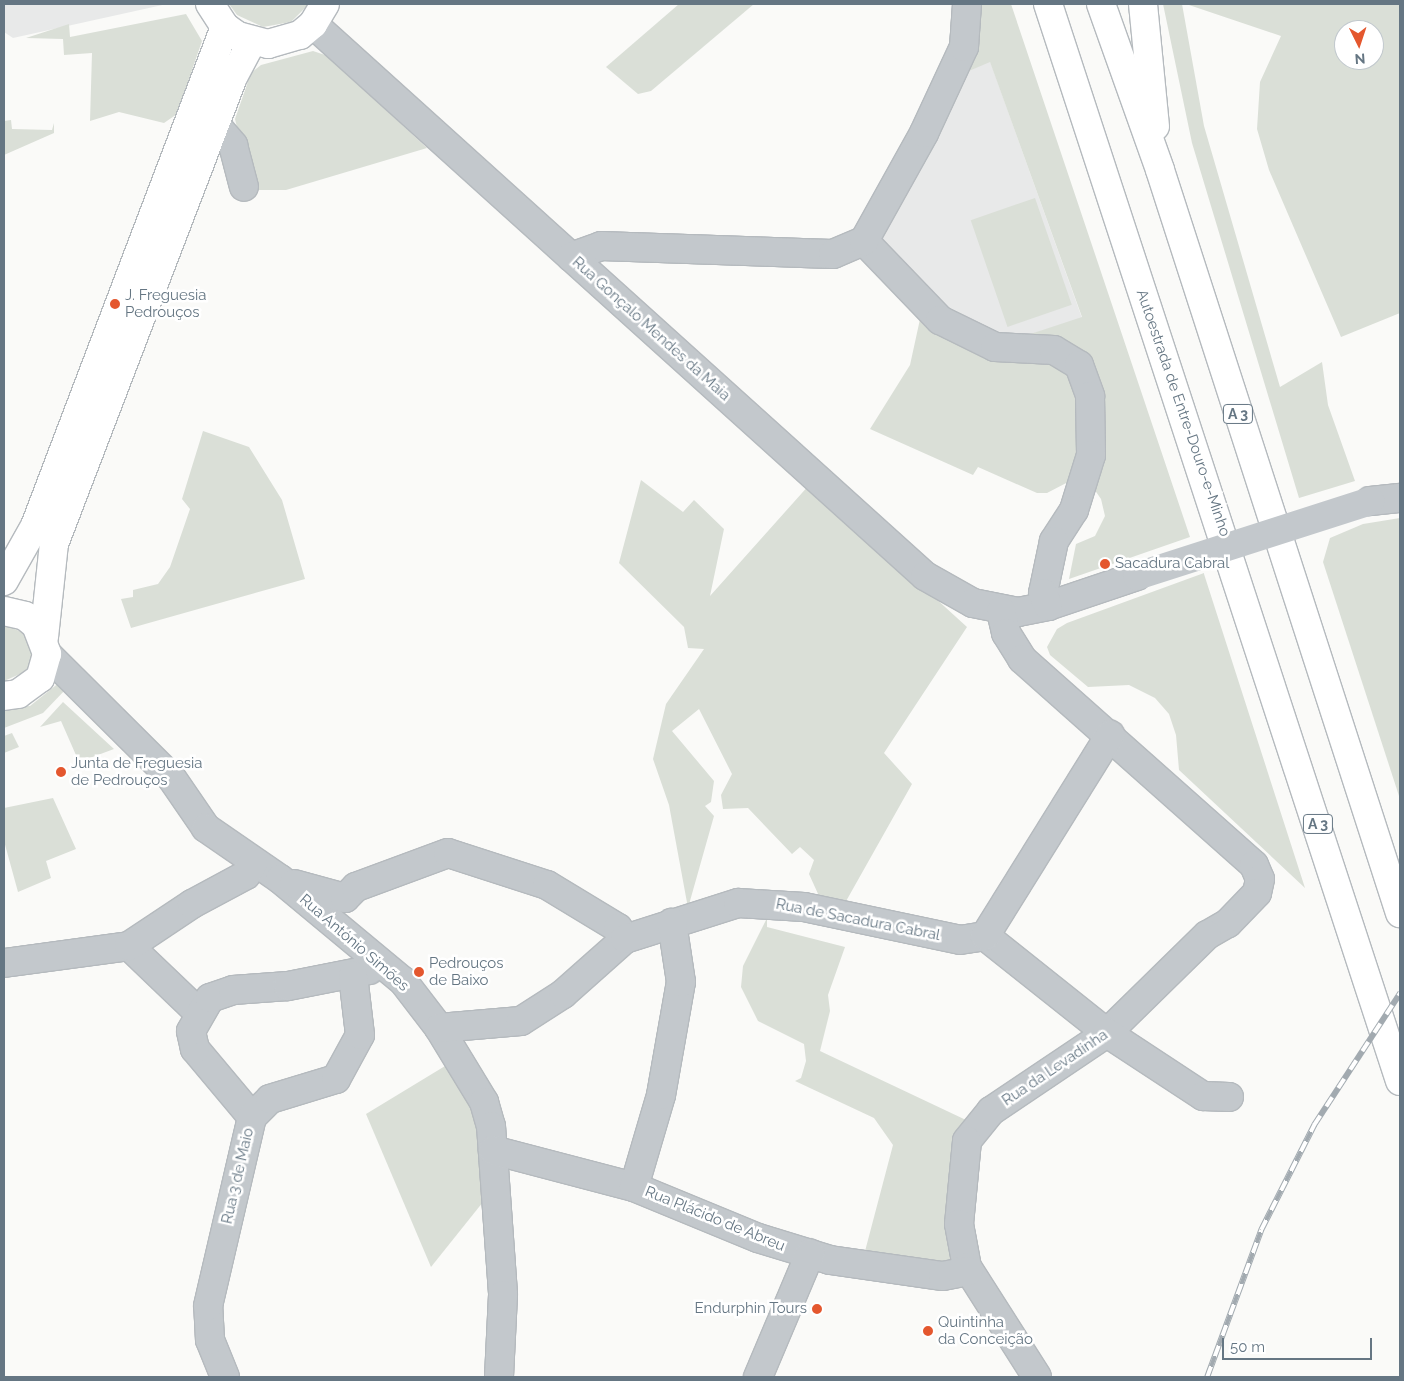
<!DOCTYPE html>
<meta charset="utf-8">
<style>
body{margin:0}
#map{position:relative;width:1404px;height:1381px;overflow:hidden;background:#fafaf8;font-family:Raleway,sans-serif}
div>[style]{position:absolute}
.built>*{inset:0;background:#e8e9e9}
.green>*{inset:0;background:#dadfd7;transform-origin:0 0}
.roads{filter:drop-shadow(1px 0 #b5babe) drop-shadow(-1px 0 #b5babe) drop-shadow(0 1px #b5babe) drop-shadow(0 -1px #b5babe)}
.minor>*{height:28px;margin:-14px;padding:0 14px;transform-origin:14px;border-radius:14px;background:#c3c8cc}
.major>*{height:28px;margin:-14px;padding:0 14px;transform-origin:14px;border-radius:14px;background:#fff}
.highway>*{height:28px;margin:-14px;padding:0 14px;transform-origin:14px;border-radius:14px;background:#fff}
.rail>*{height:5.5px;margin-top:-2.75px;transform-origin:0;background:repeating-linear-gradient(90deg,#fff 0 11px,#a2aab0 0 22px);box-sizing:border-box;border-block:1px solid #a2aab0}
.minor-bridge>*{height:28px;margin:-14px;padding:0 14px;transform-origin:14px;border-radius:14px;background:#c3c8cc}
.dots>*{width:14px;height:14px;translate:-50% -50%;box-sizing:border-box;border:2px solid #fff;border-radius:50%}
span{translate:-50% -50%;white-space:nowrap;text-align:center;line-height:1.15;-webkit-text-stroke:5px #fff;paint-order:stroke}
.shield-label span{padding:1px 4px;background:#fff;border:1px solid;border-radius:4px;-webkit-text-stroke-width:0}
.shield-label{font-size:14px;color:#657683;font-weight:700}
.poi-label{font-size:15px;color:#657683}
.left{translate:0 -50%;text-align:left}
.right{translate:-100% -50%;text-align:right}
.street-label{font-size:15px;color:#657683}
.frame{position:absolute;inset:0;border:5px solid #657683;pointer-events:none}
.north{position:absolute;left:1334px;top:20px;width:50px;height:50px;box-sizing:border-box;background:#fff;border:1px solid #c1c8cd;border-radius:50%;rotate:176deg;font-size:14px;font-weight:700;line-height:20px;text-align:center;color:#657683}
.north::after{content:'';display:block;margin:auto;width:18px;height:22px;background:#e4572e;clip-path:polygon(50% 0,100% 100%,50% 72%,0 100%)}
.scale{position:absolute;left:1222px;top:1338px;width:150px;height:22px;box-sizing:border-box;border:2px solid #657683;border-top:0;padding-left:6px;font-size:15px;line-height:18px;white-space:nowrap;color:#657683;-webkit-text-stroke:4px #fff;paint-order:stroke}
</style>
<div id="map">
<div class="built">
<i style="clip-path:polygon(4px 4px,167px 4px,13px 38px,4px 32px)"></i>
<i style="clip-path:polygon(990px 61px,1082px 318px,997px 345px,952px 322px,881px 242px,962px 74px)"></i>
</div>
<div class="green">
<i style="clip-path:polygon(229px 4px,309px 4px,291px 22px,263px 27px,237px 15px)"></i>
<i style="clip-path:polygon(679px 4px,754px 4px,651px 91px,638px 94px,606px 67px)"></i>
<i style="clip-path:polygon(978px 4px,1011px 4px,1190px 537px,1069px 579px,1076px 544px,1095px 536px,1105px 516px,1101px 499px,1092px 486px,1087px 371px,997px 345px,1082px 317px,990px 62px,962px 74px,977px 53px)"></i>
<i style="clip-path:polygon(1163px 4px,1182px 4px,1204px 126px,1280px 387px,1322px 362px,1328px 405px,1355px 481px,1299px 498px,1192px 143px)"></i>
<i style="clip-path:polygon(evenodd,1186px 4px,1400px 4px,1400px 313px,1341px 337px,1269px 170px,1257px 129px,1260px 82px,1281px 36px,1186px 4px,1344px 30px,1374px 30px,1374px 60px,1344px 60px,1344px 30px)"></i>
<i style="clip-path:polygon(186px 14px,202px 41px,177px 114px,164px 123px,119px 112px,90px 121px,92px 53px,64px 55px,63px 39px,26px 38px,69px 24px,70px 37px)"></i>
<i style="clip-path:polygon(313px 51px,328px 56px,427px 148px,286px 190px,252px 190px,235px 119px,251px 73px,261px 65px)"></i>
<i style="clip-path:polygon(11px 120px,12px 129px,52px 130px,54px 123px,54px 133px,4px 155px,4px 121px)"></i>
<i style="left:1035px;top:198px;width:113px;height:68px;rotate:71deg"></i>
<i style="clip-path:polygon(922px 310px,1073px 368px,1087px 430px,1072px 480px,1047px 493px,1037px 493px,978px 467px,973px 475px,870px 429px,910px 365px)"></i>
<i style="clip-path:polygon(203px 431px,249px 447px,282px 500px,305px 579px,131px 628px,121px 599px,133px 597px,133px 590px,158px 584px,170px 567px,190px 509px,182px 499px)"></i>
<i style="clip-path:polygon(641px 480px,683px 512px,694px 500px,724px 529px,710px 596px,810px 484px,967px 627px,884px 753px,912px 784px,845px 903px,819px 896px,809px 874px,814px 860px,800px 847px,792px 854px,748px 808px,723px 809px,721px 795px,732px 774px,699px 709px,672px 731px,714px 781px,711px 802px,705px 806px,714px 816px,688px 908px,669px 805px,653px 759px,666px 704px,704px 649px,688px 648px,684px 627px,619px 563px)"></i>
<i style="clip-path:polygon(1400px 518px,1400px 799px,1323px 562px,1330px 538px,1363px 524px)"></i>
<i style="clip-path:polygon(1204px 573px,1204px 574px,1305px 888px,1179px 770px,1176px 735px,1169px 714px,1155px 698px,1129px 685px,1088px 687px,1050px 655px,1047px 647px,1057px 629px,1067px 623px)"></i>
<i style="clip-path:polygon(4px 624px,28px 635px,34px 653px,27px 671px,4px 681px)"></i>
<i style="clip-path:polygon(60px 682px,66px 689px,43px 713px,4px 728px,4px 708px,30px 706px)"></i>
<i style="clip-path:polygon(63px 702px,114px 749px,79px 762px,61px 721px,40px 727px)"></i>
<i style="clip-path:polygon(12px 733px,19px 747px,4px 753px,4px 736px)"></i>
<i style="clip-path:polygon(53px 798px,76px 849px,46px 861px,51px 878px,18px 892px,4px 841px,4px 808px)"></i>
<i style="clip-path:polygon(767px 918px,767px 927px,845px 947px,828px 995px,830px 1011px,820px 1051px,966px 1120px,955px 1145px,955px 1260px,949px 1268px,864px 1255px,893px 1145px,874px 1118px,795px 1081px,801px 1078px,806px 1061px,804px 1044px,758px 1021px,741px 987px,743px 966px)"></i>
<i style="clip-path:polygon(450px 1063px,479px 1117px,483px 1202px,431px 1267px,366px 1114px)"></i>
</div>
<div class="roads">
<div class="minor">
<i style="left:313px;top:24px;width:824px;rotate:42.05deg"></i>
<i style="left:925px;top:576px;width:55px;rotate:29.4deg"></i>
<i style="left:973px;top:603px;width:46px;rotate:11.3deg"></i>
<i style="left:1018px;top:612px;width:31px;rotate:-11deg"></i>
<i style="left:1048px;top:606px;width:94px;rotate:-18.6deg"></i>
<i style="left:215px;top:124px;width:28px;rotate:49deg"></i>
<i style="left:233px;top:145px;width:43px;rotate:75.3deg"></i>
<i style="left:864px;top:241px;width:110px;rotate:46.1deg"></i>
<i style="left:940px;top:320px;width:61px;rotate:26.1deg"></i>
<i style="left:995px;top:347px;width:59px;rotate:2.9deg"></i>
<i style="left:1054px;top:350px;width:29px;rotate:31deg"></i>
<i style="left:1079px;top:365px;width:33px;rotate:70deg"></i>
<i style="left:1090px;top:396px;width:59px;rotate:89deg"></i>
<i style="left:1091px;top:455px;width:58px;rotate:107.2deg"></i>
<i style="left:1074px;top:510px;width:37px;rotate:123deg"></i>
<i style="left:1054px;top:541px;width:53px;rotate:101.9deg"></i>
<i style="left:1043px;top:593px;width:14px;rotate:69deg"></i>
<i style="left:571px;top:257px;width:32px;rotate:-20deg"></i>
<i style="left:601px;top:246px;width:232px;rotate:2deg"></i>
<i style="left:833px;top:254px;width:34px;rotate:-23deg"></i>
<i style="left:864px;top:241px;width:124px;rotate:-60.9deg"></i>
<i style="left:924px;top:133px;width:95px;rotate:-65.1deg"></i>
<i style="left:964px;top:47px;width:43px;rotate:-86deg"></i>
<i style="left:1370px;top:501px;width:30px;rotate:-6deg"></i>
<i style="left:1001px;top:611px;width:23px;rotate:77deg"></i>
<i style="left:1006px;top:633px;width:31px;rotate:58deg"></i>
<i style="left:1022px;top:659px;width:310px;rotate:41.6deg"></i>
<i style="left:1254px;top:865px;width:15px;rotate:67deg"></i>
<i style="left:1260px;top:879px;width:14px;rotate:102deg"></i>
<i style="left:1257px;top:893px;width:42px;rotate:134deg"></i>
<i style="left:1228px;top:923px;width:24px;rotate:150deg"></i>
<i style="left:1207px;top:935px;width:140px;rotate:135.6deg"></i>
<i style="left:1107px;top:1033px;width:140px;rotate:146.1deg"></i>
<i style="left:991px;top:1111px;width:38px;rotate:129deg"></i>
<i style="left:967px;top:1141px;width:83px;rotate:95.5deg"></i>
<i style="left:959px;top:1224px;width:44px;rotate:79.5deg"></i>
<i style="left:967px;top:1267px;width:130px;rotate:57.5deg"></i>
<i style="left:47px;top:654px;width:175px;rotate:44.8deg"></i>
<i style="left:171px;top:777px;width:62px;rotate:55.5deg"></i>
<i style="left:206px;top:828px;width:90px;rotate:34.6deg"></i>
<i style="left:280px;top:879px;width:160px;rotate:39.7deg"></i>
<i style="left:403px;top:981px;width:59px;rotate:52.5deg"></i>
<i style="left:439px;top:1028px;width:87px;rotate:58.7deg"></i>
<i style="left:484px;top:1102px;width:25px;rotate:74deg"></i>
<i style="left:491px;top:1126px;width:169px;rotate:85.9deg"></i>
<i style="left:503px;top:1295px;width:82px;rotate:92.8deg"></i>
<i style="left:294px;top:884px;width:53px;rotate:15.4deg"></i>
<i style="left:345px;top:898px;width:16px;rotate:-45deg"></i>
<i style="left:356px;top:887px;width:98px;rotate:-20.3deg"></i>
<i style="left:448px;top:853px;width:104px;rotate:17.9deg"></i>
<i style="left:547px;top:885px;width:83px;rotate:31.2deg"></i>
<i style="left:618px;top:928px;width:13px;rotate:58deg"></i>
<i style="left:985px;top:936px;width:156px;rotate:38.5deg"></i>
<i style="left:1107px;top:1033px;width:115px;rotate:33.3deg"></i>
<i style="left:1203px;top:1096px;width:26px;rotate:2deg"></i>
<i style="left:129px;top:946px;width:95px;rotate:43.7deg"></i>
<i style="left:4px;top:963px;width:126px;rotate:-7.7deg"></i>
<i style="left:129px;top:946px;width:76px;rotate:-33.7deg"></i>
<i style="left:192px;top:904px;width:61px;rotate:-28.2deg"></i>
<i style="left:246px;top:875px;width:14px;rotate:-60deg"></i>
<i style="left:439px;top:1028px;width:82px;rotate:-4.9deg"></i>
<i style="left:521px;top:1021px;width:50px;rotate:-32.7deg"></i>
<i style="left:563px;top:994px;width:83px;rotate:-41.6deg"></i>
<i style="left:625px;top:939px;width:119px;rotate:-17.7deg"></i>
<i style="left:738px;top:903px;width:66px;rotate:3.5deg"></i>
<i style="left:804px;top:907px;width:159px;rotate:11.9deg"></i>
<i style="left:960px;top:940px;width:25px;rotate:-9deg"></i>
<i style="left:985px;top:936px;width:237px;rotate:-58.1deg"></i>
<i style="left:252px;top:1117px;width:89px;rotate:-130deg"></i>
<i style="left:195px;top:1049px;width:18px;rotate:-103deg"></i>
<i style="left:191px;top:1031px;width:38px;rotate:-60deg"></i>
<i style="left:210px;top:998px;width:24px;rotate:-19deg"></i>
<i style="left:233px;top:990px;width:55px;rotate:-4.2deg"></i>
<i style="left:288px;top:986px;width:83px;rotate:-11.2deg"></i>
<i style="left:493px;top:1150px;width:146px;rotate:14.7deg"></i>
<i style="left:634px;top:1187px;width:134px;rotate:22.4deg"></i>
<i style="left:758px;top:1238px;width:75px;rotate:17deg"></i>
<i style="left:830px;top:1260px;width:114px;rotate:8.1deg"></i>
<i style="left:943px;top:1276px;width:26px;rotate:-11deg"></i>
<i style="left:634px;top:1187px;width:96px;rotate:-73.6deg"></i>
<i style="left:661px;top:1095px;width:115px;rotate:-80deg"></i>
<i style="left:681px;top:982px;width:60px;rotate:-98.7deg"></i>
<i style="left:225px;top:1377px;width:40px;rotate:-112deg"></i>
<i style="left:210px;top:1340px;width:34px;rotate:-93deg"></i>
<i style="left:208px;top:1306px;width:194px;rotate:-76.9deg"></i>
<i style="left:252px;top:1117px;width:25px;rotate:-45deg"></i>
<i style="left:270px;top:1099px;width:69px;rotate:-16.9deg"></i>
<i style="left:336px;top:1079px;width:50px;rotate:-61.4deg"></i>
<i style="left:360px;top:1035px;width:60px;rotate:-96.7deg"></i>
<i style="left:758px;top:1377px;width:134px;rotate:-67.1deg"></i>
</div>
<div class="major">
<i style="left:210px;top:4px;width:27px;rotate:57deg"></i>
<i style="left:225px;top:27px;width:16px;rotate:35deg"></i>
<i style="left:238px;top:36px;width:31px;rotate:15deg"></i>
<i style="left:268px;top:44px;width:33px;rotate:-16deg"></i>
<i style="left:300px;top:35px;width:17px;rotate:-40deg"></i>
<i style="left:313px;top:24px;width:23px;rotate:-59deg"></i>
<i style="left:4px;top:581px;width:63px;rotate:-60.6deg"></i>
<i style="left:35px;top:526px;width:534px;rotate:-69.16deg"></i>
<i style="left:4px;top:611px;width:22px;rotate:13deg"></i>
<i style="left:25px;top:616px;width:14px;rotate:39deg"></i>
<i style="left:36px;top:625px;width:31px;rotate:69deg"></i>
<i style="left:47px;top:654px;width:25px;rotate:106deg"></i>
<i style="left:40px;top:678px;width:27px;rotate:144deg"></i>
<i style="left:18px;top:694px;width:14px;rotate:172deg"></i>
<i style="left:44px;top:637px;width:94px;rotate:-83.9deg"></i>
<i style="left:54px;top:544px;width:500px;rotate:-69.03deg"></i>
<i style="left:233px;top:77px;width:40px;rotate:-62deg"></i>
</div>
<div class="highway">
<i style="left:1048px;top:4px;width:1133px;rotate:71.9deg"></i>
<i style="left:1101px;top:4px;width:176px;rotate:70.4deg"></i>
<i style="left:1160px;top:170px;width:781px;rotate:72.1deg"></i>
<i style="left:1143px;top:4px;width:123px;rotate:84.4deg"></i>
</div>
</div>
<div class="rail">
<i style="left:1207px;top:1377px;width:157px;rotate:-69.8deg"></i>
<i style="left:1261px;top:1230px;width:118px;rotate:-63.2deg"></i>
<i style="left:1314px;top:1125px;width:158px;rotate:-56.9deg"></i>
</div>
<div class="minor-bridge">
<i style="left:1137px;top:576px;width:245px;rotate:-17.8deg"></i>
</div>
<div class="dots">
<i style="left:115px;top:304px;background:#e4572e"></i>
<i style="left:1105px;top:564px;background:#e4572e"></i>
<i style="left:61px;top:772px;background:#e4572e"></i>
<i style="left:419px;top:972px;background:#e4572e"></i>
<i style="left:817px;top:1309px;background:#e4572e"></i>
<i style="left:928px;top:1331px;background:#e4572e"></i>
</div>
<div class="shield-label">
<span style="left:1238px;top:414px">A 3</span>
<span style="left:1318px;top:824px">A 3</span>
</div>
<div class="poi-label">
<span class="left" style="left:125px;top:304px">J. Freguesia<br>Pedrouços</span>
<span class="left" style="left:1115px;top:564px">Sacadura Cabral</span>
<span class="left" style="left:71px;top:772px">Junta de Freguesia<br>de Pedrouços</span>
<span class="left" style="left:429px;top:972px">Pedrouços<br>de Baixo</span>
<span class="right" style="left:807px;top:1309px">Endurphin Tours</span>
<span class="left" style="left:938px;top:1331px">Quintinha<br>da Conceição</span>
</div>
<div class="street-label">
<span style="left:651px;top:329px;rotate:42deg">Rua Gonçalo Mendes da Maia</span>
<span style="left:1183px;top:413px;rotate:71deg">Autoestrada de Entre-Douro-e-Minho</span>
<span style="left:858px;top:920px;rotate:11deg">Rua de Sacadura Cabral</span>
<span style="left:354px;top:943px;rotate:41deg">Rua António Simões</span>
<span style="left:1055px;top:1068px;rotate:-34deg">Rua da Levadinha</span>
<span style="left:238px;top:1176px;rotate:-77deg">Rua 3 de Maio</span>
<span style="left:715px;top:1219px;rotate:22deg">Rua Plácido de Abreu</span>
</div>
<div class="frame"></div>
<div class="north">N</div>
<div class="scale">50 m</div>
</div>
